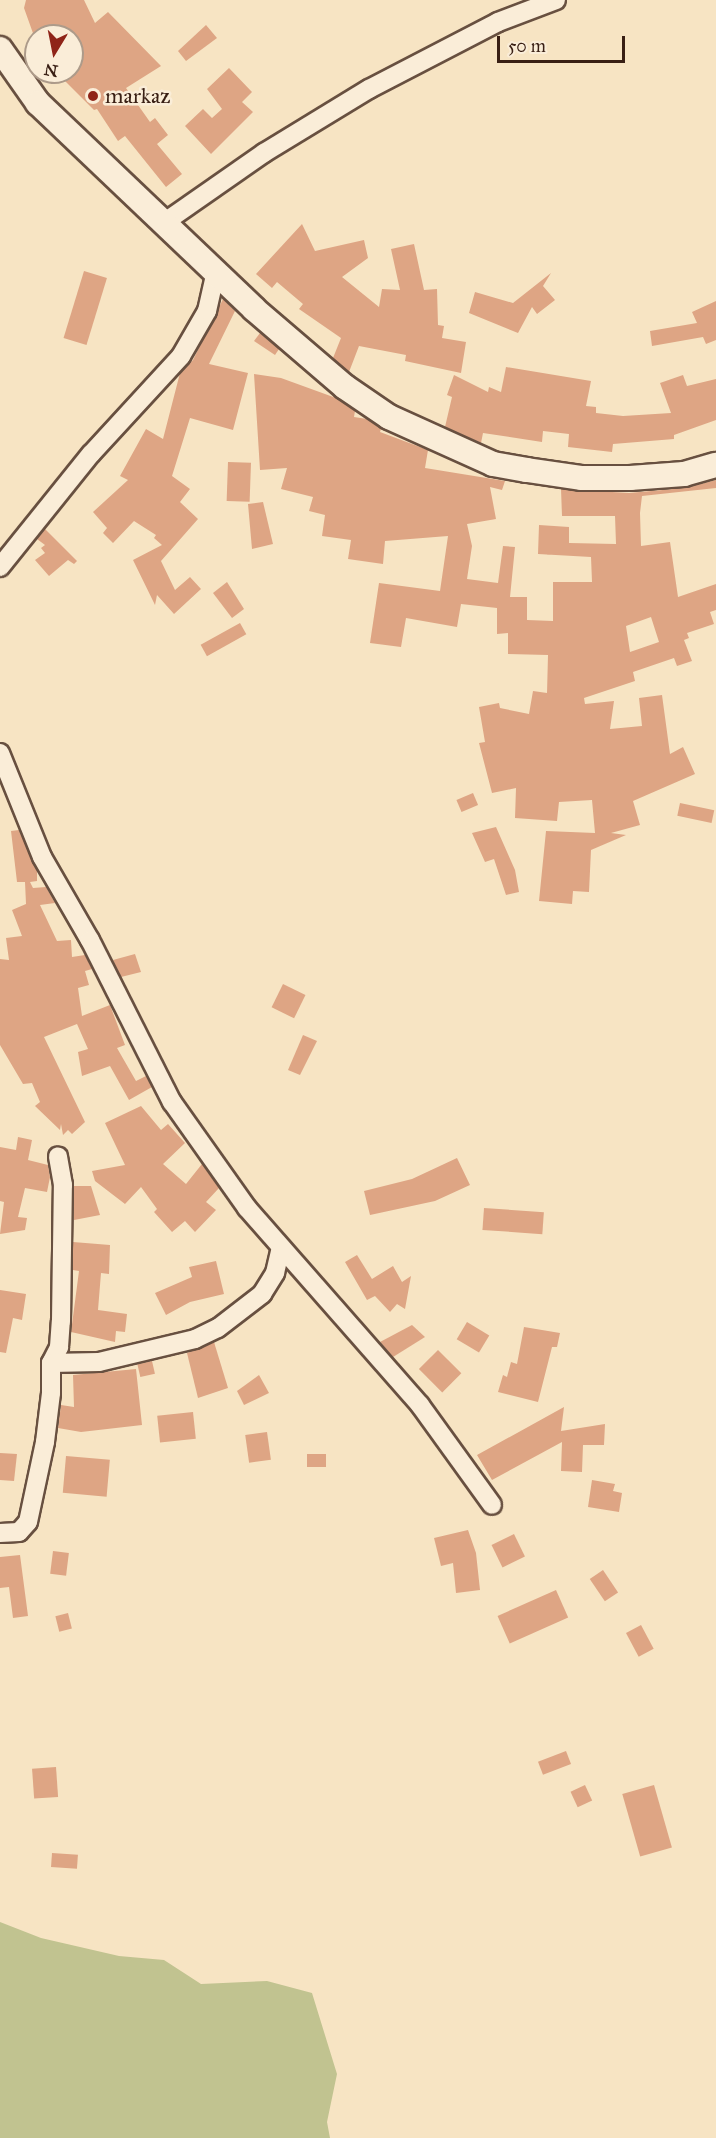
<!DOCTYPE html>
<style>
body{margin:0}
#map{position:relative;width:716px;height:2138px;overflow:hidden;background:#f7e4c3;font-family:"IM FELL Great Primer",serif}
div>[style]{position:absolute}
.green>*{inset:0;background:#c1c390}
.building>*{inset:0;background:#dea584;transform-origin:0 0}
.roads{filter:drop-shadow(2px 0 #685040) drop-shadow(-2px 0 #685040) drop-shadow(0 2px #685040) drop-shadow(0 -2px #685040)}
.street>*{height:18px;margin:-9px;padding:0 9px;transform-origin:9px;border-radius:9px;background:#faedd8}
.secondary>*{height:24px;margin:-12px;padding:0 12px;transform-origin:12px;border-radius:12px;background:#faedd8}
.dots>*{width:16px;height:16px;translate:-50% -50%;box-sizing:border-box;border:3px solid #faedd8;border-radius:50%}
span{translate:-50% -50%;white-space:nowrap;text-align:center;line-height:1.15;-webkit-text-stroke:5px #faedd8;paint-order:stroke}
.poi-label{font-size:22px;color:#391f14}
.left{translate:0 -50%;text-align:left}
.north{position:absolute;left:24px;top:24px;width:60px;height:60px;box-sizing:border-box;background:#faedd8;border:2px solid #ad9b8a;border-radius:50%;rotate:190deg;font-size:16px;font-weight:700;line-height:24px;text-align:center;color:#391f14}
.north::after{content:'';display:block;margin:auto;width:21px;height:27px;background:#8f2418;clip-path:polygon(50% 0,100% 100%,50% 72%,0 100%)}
.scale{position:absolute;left:497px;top:36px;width:128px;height:27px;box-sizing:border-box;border:3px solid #391f14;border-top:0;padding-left:8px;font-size:18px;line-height:21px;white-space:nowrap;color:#391f14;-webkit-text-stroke:4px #faedd8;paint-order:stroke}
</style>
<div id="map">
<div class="green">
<i style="clip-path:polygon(0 1922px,41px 1938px,119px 1956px,164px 1960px,201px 1984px,267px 1981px,312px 1993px,337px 2074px,327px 2122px,330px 2138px,0 2138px)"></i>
</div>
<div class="building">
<i style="clip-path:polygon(26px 0,84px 0,95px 23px,108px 12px,161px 66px,126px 88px,150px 122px,155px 118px,168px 135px,157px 144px,182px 174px,166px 187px,125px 136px,118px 141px,97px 109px,94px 110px,56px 72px,72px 72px,72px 36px,34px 36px,24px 8px)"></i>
<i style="clip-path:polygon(206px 25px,217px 38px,186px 61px,178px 51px)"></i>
<i style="clip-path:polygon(229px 68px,252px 92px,242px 102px,253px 112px,211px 154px,185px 126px,203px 109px,212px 118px,222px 109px,207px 89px)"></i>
<i style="clip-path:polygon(302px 224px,315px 251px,364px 240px,368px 258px,342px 277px,379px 307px,382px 289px,400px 290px,391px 249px,414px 244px,424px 290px,437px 289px,438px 325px,444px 326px,442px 338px,466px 342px,461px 373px,405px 361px,406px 355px,359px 346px,349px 372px,333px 358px,341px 338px,299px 309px,303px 304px,277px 282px,272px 288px,256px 274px)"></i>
<i style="left:84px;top:271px;width:24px;height:70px;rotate:17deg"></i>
<i style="clip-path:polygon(551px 273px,543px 286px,555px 300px,537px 314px,532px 307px,518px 333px,469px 313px,475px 292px,513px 303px)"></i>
<i style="clip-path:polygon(223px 299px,235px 311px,209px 364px,248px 373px,233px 430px,190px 418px,172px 476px,190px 489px,180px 502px,198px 519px,161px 561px,175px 590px,190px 577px,201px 589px,174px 614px,157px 595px,155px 605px,133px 560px,162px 545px,154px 538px,156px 535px,134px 521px,113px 543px,103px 533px,107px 528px,93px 512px,128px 480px,120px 476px,146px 429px,163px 439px,180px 373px,193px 360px)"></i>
<i style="clip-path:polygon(716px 301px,716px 340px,706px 344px,703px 337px,652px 346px,650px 331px,697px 323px,692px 312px)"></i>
<i style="clip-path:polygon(260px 333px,279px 349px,275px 355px,254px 341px)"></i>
<i style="clip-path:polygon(506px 367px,591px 381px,586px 406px,596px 407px,596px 413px,623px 416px,671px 413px,660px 383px,683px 375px,687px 386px,716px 379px,716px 420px,674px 435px,674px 439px,613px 444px,612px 452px,568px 447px,569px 434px,543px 431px,542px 442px,483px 433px,481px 443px,445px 427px,452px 397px,447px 395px,454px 375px,488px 392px,489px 387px,501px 392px)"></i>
<i style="clip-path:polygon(evenodd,254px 374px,281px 378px,336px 398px,355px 411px,354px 417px,367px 419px,381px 429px,380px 432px,428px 450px,425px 468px,505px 481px,502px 490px,490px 487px,496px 519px,467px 524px,472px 546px,467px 579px,498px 583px,503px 546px,515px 547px,510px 597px,527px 597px,527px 620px,553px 621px,553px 582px,592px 582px,591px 557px,538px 554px,539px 525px,569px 527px,569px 543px,616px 544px,615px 516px,562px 516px,561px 489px,629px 493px,685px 488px,716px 480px,716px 488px,642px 496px,640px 513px,641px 546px,670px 542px,678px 597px,716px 584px,716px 610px,710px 612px,714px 624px,687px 633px,689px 638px,684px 640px,692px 661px,677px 666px,674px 658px,633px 672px,635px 681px,584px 698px,585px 704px,614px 701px,610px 729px,642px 726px,639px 698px,662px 695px,670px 754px,683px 747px,695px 774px,633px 801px,640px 825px,611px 833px,626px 835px,591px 850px,589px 892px,573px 891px,572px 904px,539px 901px,546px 831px,595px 833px,592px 800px,559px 802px,557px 821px,515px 818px,516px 788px,492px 793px,479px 743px,485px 742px,479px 707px,499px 703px,500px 708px,529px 714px,533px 691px,547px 693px,548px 655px,508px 654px,508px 633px,497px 634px,497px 608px,461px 604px,457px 627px,406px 618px,401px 647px,370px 643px,379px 583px,440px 591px,448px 536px,385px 541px,383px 564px,348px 559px,351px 540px,322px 536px,325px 515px,309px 511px,313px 497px,281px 489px,287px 468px,260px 470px,254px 374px,651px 617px,659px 642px,630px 652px,626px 626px,651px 617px)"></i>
<i style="left:228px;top:462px;width:23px;height:39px;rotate:2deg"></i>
<i style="clip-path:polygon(263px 502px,273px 544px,252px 549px,248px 504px)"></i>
<i style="clip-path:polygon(45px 529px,77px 561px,74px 564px,68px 560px,49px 576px,35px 560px,45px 553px,41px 548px,45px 545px,37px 539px)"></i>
<i style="clip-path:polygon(227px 582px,244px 609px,232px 618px,213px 593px)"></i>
<i style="left:240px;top:623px;width:13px;height:45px;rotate:61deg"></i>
<i style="left:473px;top:793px;width:13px;height:18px;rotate:67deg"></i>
<i style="left:680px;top:803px;width:35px;height:13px;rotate:12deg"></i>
<i style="clip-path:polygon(496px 827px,515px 870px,519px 892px,506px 895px,494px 859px,485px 862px,472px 833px)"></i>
<i style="clip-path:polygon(19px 830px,37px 870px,37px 881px,30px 882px,33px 888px,46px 887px,55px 903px,40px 905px,57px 941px,71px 940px,72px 957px,85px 955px,92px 969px,85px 971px,89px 985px,78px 988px,82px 1016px,110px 1005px,125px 1045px,117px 1048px,136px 1081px,146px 1076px,152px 1087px,129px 1100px,110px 1066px,82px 1076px,78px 1052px,88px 1049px,77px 1024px,44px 1037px,85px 1122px,72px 1134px,68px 1130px,63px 1135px,61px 1124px,60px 1130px,35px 1106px,40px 1102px,32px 1083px,23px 1084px,0 1045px,0 959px,9px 960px,6px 938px,22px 936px,12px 910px,26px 904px,25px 882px,17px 882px,11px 831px)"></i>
<i style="clip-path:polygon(135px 954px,141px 972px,121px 977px,113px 960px)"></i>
<i style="left:283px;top:984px;width:25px;height:26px;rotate:26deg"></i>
<i style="clip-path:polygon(303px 1035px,317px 1041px,300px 1075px,288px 1070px)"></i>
<i style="clip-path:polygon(141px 1106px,161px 1130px,168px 1124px,185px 1143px,163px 1164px,186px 1184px,202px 1164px,219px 1188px,206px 1202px,216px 1210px,195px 1232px,185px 1221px,172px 1232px,154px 1212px,157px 1209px,141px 1187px,125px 1204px,95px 1181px,92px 1171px,125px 1165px,105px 1123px)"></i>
<i style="clip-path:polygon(18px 1137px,32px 1140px,28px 1160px,48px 1165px,50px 1177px,47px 1192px,25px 1188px,18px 1217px,27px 1218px,25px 1230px,0 1234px,4px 1202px,0 1201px,0 1147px,16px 1150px)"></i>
<i style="clip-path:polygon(457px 1158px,470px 1185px,435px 1201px,370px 1215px,364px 1191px,412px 1179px)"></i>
<i style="clip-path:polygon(74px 1186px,91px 1186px,100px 1215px,74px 1220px)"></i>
<i style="left:484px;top:1208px;width:60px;height:22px;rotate:4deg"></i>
<i style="clip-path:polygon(73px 1242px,110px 1245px,109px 1274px,101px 1273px,98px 1310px,127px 1314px,125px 1332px,116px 1331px,115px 1342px,71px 1332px,79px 1271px,73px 1270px)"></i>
<i style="clip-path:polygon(357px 1255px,372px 1279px,393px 1266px,402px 1282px,411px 1276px,405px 1309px,397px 1304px,390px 1312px,375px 1296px,367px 1300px,345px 1262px)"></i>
<i style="clip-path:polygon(216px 1261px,224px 1294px,190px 1302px,166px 1315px,155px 1293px,192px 1277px,189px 1267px)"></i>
<i style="clip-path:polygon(0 1290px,26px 1294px,22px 1320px,13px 1318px,6px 1353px,0 1352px)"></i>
<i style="left:467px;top:1322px;width:26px;height:20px;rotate:31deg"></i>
<i style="clip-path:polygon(412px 1325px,425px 1337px,393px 1357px,380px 1342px)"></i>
<i style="clip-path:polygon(524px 1327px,560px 1333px,557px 1347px,552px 1347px,538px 1402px,498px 1392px,503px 1375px,507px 1377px,511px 1362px,517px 1364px)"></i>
<i style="clip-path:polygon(214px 1342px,228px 1388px,198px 1398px,187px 1353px)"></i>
<i style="left:438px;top:1350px;width:33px;height:27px;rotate:45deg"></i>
<i style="left:152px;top:1361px;width:13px;height:15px;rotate:77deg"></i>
<i style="clip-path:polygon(136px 1369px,142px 1425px,81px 1432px,58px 1428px,61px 1405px,74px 1407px,73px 1375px)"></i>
<i style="clip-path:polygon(259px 1375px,269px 1393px,244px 1405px,237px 1391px)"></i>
<i style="clip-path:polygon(564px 1407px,561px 1431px,605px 1424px,604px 1445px,583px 1445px,582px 1472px,561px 1471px,562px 1442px,492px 1480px,477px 1455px)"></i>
<i style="left:193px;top:1412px;width:27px;height:36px;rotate:84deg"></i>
<i style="left:267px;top:1432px;width:28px;height:22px;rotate:82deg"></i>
<i style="clip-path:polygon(0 1453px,17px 1454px,14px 1481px,0 1480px)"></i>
<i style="left:307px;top:1454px;width:19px;height:13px"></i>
<i style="left:66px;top:1456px;width:44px;height:37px;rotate:5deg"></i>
<i style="clip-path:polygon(592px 1480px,615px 1484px,613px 1491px,622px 1493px,619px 1512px,588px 1507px)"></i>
<i style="clip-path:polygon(468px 1530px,476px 1553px,480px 1590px,456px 1593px,453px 1563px,441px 1566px,434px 1538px)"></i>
<i style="left:514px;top:1534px;width:25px;height:25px;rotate:64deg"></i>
<i style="left:53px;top:1551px;width:16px;height:23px;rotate:7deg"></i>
<i style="clip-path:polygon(20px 1555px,28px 1616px,13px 1618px,9px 1587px,0 1588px,0 1557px)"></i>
<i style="left:603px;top:1570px;width:27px;height:16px;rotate:56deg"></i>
<i style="left:556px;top:1590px;width:30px;height:64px;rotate:66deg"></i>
<i style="left:68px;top:1613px;width:16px;height:13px;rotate:76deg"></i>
<i style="left:641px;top:1625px;width:27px;height:17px;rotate:62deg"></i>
<i style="left:566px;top:1751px;width:14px;height:30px;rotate:69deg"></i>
<i style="left:56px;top:1767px;width:30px;height:24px;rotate:86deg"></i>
<i style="left:585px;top:1785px;width:17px;height:16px;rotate:65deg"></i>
<i style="left:654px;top:1785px;width:65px;height:33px;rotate:74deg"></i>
<i style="left:52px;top:1853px;width:26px;height:14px;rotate:4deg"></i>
</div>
<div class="roads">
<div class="street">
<i style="left:165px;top:222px;width:121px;rotate:-34.9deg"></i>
<i style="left:264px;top:153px;width:123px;rotate:-31.4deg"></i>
<i style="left:369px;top:89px;width:145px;rotate:-27.4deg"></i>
<i style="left:498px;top:22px;width:62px;rotate:-20.8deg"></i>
<i style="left:0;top:567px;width:145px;rotate:-51.2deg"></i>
<i style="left:91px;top:454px;width:133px;rotate:-47.4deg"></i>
<i style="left:181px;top:356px;width:52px;rotate:-60deg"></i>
<i style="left:207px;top:311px;width:41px;rotate:-77.3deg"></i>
<i style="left:0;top:753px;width:112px;rotate:68deg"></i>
<i style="left:42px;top:857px;width:96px;rotate:60deg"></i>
<i style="left:90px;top:940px;width:182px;rotate:63.2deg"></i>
<i style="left:172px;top:1102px;width:130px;rotate:54.7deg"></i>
<i style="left:247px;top:1208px;width:262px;rotate:48.7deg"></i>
<i style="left:420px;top:1405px;width:123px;rotate:54.2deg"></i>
<i style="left:51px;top:1363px;width:18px;rotate:-63deg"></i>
<i style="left:59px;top:1347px;width:26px;rotate:-86deg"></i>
<i style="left:61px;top:1321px;width:136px;rotate:-89.2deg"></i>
<i style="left:63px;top:1185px;width:29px;rotate:-100deg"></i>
<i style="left:0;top:1533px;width:19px;rotate:-3deg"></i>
<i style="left:19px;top:1532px;width:13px;rotate:-48deg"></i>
<i style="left:28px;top:1522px;width:82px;rotate:-78deg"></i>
<i style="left:45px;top:1442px;width:49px;rotate:-83deg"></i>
<i style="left:51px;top:1393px;width:30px;rotate:-90deg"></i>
<i style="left:51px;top:1363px;width:48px;rotate:-1.2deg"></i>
<i style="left:99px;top:1362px;width:99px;rotate:-13.5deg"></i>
<i style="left:195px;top:1339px;width:25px;rotate:-26deg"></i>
<i style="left:218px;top:1328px;width:56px;rotate:-37.7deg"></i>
<i style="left:262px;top:1294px;width:25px;rotate:-58deg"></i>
<i style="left:275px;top:1273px;width:26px;rotate:-77deg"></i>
</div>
<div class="secondary">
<i style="left:0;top:49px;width:66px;rotate:54.9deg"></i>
<i style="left:38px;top:103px;width:298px;rotate:43.6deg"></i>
<i style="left:254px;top:309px;width:120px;rotate:40.6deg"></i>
<i style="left:345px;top:387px;width:53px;rotate:34.3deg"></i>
<i style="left:389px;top:417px;width:114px;rotate:24.3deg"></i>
<i style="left:493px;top:464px;width:35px;rotate:10deg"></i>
<i style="left:527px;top:470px;width:56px;rotate:8.3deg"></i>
<i style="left:582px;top:478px;width:48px"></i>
<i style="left:630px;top:478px;width:54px;rotate:-4.2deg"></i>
<i style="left:684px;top:474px;width:33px;rotate:-16deg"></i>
</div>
</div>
<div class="dots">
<i style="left:93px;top:96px;background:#8f2418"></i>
</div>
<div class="poi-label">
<span class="left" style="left:105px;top:96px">markaz</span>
</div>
<div class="north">N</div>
<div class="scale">50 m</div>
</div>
